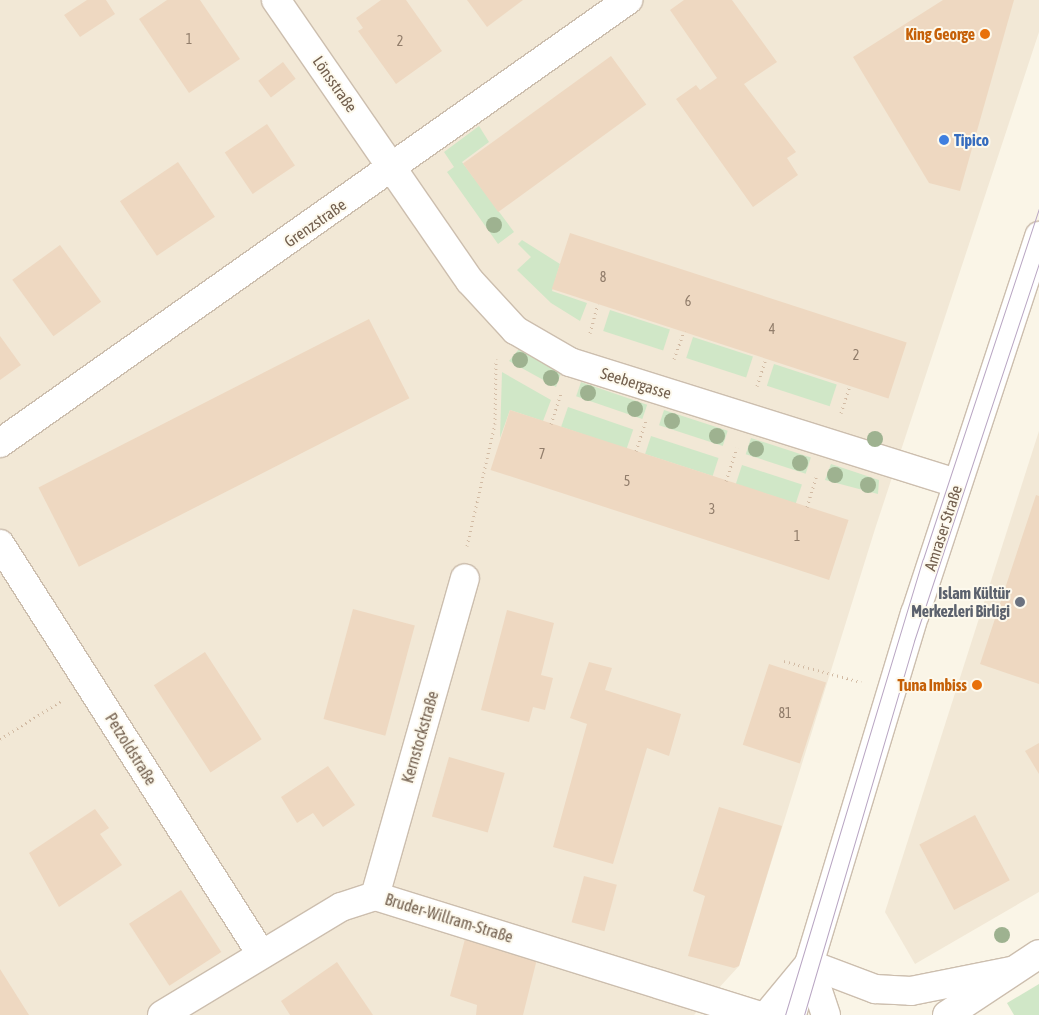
<!DOCTYPE html>
<meta charset="utf-8">
<style>
body{margin:0}
#map{position:relative;width:1039px;height:1015px;overflow:hidden;background:#faf5e7;font-family:"Asap Condensed",sans-serif}
div>[style]{position:absolute}
.residential>*{inset:0;background:#f2e8d6}
.green>*{inset:0;background:#d0e7c7;transform-origin:0 0}
.building>*{inset:0;background:#eed8c1;transform-origin:0 0}
.path>*{height:3px;margin-top:-1.5px;transform-origin:0;background:repeating-linear-gradient(90deg,#d2bba4 0 1px,transparent 0 5px)}
.roads{filter:drop-shadow(1px 0 #ccbeae) drop-shadow(-1px 0 #ccbeae) drop-shadow(0 1px #ccbeae) drop-shadow(0 -1px #ccbeae)}
.lane>*{height:22px;margin:-11px;padding:0 11px;transform-origin:11px;border-radius:11px;background:#fff}
.street>*{height:28px;margin:-14px;padding:0 14px;transform-origin:14px;border-radius:14px;background:#fff}
.secondary>*{height:28px;margin:-14px;padding:0 14px;transform-origin:14px;border-radius:14px;background:#fff}
.tram>*{height:1px;margin:-0.5px;padding:0 0.5px;transform-origin:0.5px;border-radius:0.5px;background:#b9a6c3}
.trees>*{width:16px;height:16px;margin:-8px;border-radius:50%;background:#9eb290}
.dots>*{width:14px;height:14px;translate:-50% -50%;box-sizing:border-box;border:2px solid #fdf9ed;border-radius:50%}
span{translate:-50% -50%;white-space:nowrap;text-align:center;line-height:1.15;-webkit-text-stroke:4px #fdf9ed;paint-order:stroke}
.number-label{font-size:14px;color:#917d6b}
.number-label span{-webkit-text-stroke-width:0}
.food-label{font-size:16px;color:#c56008;font-weight:700}
.right{translate:-100% -50%;text-align:right}
.street-label{font-size:16px;color:#725f4e}
.shop-label{font-size:16px;color:#366cbe;font-weight:700}
.left{translate:0 -50%;text-align:left}
.worship-label{font-size:16px;color:#5b616d;font-weight:700}
</style>
<div id="map">
<div class="residential">
<i style="clip-path:polygon(0 0,1039px 0,1039px 32px,875px 529px,739px 966px,694px 1015px,0 1015px)"></i>
<i style="clip-path:polygon(1039px 431px,1039px 892px,915px 964px,885px 912px)"></i>
</div>
<div class="green">
<i style="clip-path:polygon(479px 126px,489px 142px,462px 162px,514px 232px,498px 244px,447px 172px,454px 167px,444px 152px)"></i>
<i style="clip-path:polygon(522px 240px,560px 264px,552px 291px,587px 303px,580px 321px,551px 303px,517px 270px,531px 257px,518px 244px)"></i>
<i style="left:610px;top:310px;width:63px;height:22px;rotate:18deg"></i>
<i style="left:693px;top:337px;width:63px;height:22px;rotate:18deg"></i>
<i style="clip-path:polygon(519px 349px,561px 373px,556px 387px,509px 361px)"></i>
<i style="left:774px;top:364px;width:66px;height:23px;rotate:18deg"></i>
<i style="clip-path:polygon(502px 372px,551px 400px,543px 421px,510px 410px,500px 438px)"></i>
<i style="left:581px;top:382px;width:70px;height:15px;rotate:19deg"></i>
<i style="left:568px;top:407px;width:69px;height:21px;rotate:19deg"></i>
<i style="left:664px;top:410px;width:67px;height:16px;rotate:18deg"></i>
<i style="left:651px;top:436px;width:71px;height:19px;rotate:18deg"></i>
<i style="left:751px;top:438px;width:63px;height:17px;rotate:18deg"></i>
<i style="clip-path:polygon(831px 464px,879px 480px,878px 494px,825px 480px)"></i>
<i style="left:742px;top:465px;width:63px;height:20px;rotate:18deg"></i>
<i style="clip-path:polygon(1039px 984px,1039px 1015px,1014px 1015px,1007px 1003px)"></i>
</div>
<div class="building">
<i style="clip-path:polygon(87px 0,106px 0,115px 14px,80px 37px,64px 15px)"></i>
<i style="clip-path:polygon(167px 0,200px 0,240px 59px,189px 93px,139px 19px)"></i>
<i style="clip-path:polygon(381px 0,406px 0,442px 51px,396px 84px,358px 31px,363px 28px,356px 18px)"></i>
<i style="clip-path:polygon(467px 0,523px 0,487px 27px)"></i>
<i style="clip-path:polygon(684px 0,732px 0,777px 62px,744px 84px,796px 152px,787px 158px,798px 175px,753px 207px,676px 99px,696px 85px,700px 90px,717px 78px,670px 10px)"></i>
<i style="clip-path:polygon(943px 0,1014px 0,960px 191px,929px 183px,853px 57px)"></i>
<i style="left:611px;top:56px;width:60px;height:183px;rotate:54deg"></i>
<i style="left:283px;top:62px;width:21px;height:31px;rotate:53deg"></i>
<i style="left:267px;top:124px;width:50px;height:51px;rotate:56deg"></i>
<i style="left:178px;top:162px;width:66px;height:70px;rotate:56deg"></i>
<i style="left:570px;top:233px;width:354px;height:59px;rotate:18deg"></i>
<i style="left:60px;top:245px;width:70px;height:59px;rotate:54deg"></i>
<i style="left:369px;top:319px;width:89px;height:371px;rotate:63deg"></i>
<i style="clip-path:polygon(0 336px,21px 365px,0 380px)"></i>
<i style="left:510px;top:410px;width:356px;height:63px;rotate:18deg"></i>
<i style="clip-path:polygon(1036px 495px,1039px 496px,1039px 684px,980px 664px)"></i>
<i style="left:353px;top:609px;width:64px;height:114px;rotate:15deg"></i>
<i style="clip-path:polygon(507px 610px,554px 623px,541px 675px,553px 678px,545px 710px,533px 707px,529px 722px,481px 710px)"></i>
<i style="left:205px;top:652px;width:104px;height:61px;rotate:57deg"></i>
<i style="clip-path:polygon(589px 662px,612px 668px,605px 690px,681px 714px,669px 756px,647px 748px,613px 864px,553px 847px,587px 724px,570px 718px)"></i>
<i style="left:769px;top:664px;width:60px;height:85px;rotate:18deg"></i>
<i style="clip-path:polygon(1039px 743px,1039px 774px,1025px 751px)"></i>
<i style="left:449px;top:757px;width:58px;height:62px;rotate:16deg"></i>
<i style="clip-path:polygon(328px 766px,355px 805px,323px 827px,313px 813px,297px 823px,281px 797px)"></i>
<i style="clip-path:polygon(719px 807px,782px 826px,739px 966px,734px 968px,688px 956px,705px 896px,693px 891px)"></i>
<i style="clip-path:polygon(95px 809px,109px 828px,100px 834px,122px 865px,59px 907px,29px 853px)"></i>
<i style="left:975px;top:815px;width:74px;height:63px;rotate:62deg"></i>
<i style="left:584px;top:876px;width:34px;height:48px;rotate:15deg"></i>
<i style="left:181px;top:890px;width:74px;height:62px;rotate:57deg"></i>
<i style="clip-path:polygon(465px 939px,537px 959px,523px 1015px,476px 1015px,477px 1005px,450px 996px)"></i>
<i style="clip-path:polygon(337px 962px,373px 1015px,290px 1015px,281px 1001px)"></i>
<i style="clip-path:polygon(0 969px,29px 1015px,0 1015px)"></i>
</div>
<div class="path">
<i style="left:590px;top:333px;width:30px;rotate:-75deg"></i>
<i style="left:674px;top:359px;width:30px;rotate:-70deg"></i>
<i style="left:757px;top:386px;width:29px;rotate:-72deg"></i>
<i style="left:841px;top:413px;width:29px;rotate:-72deg"></i>
<i style="left:551px;top:424px;width:33px;rotate:-72deg"></i>
<i style="left:636px;top:451px;width:32px;rotate:-72deg"></i>
<i style="left:726px;top:481px;width:35px;rotate:-72deg"></i>
<i style="left:807px;top:507px;width:34px;rotate:-73deg"></i>
<i style="left:467px;top:546px;width:125px;rotate:-77.1deg"></i>
<i style="left:495px;top:424px;width:65px;rotate:-89.1deg"></i>
<i style="left:784px;top:661px;width:80px;rotate:15.3deg"></i>
<i style="left:0;top:739px;width:72px;rotate:-31.9deg"></i>
</div>
<div class="roads">
<div class="lane">
<i style="left:795px;top:1015px;width:49px;rotate:-74.5deg"></i>
</div>
<div class="street">
<i style="left:276px;top:0;width:341px;rotate:55.4deg"></i>
<i style="left:470px;top:281px;width:67px;rotate:47.4deg"></i>
<i style="left:515px;top:330px;width:64px;rotate:30.2deg"></i>
<i style="left:570px;top:362px;width:405px;rotate:17.4deg"></i>
<i style="left:0;top:443px;width:769px;rotate:-35.2deg"></i>
<i style="left:0;top:544px;width:486px;rotate:57.5deg"></i>
<i style="left:375px;top:896px;width:330px;rotate:-74.2deg"></i>
<i style="left:809px;top:964px;width:71px;rotate:20.7deg"></i>
<i style="left:875px;top:989px;width:36px;rotate:3deg"></i>
<i style="left:911px;top:991px;width:102px;rotate:-11.3deg"></i>
<i style="left:162px;top:1015px;width:209px;rotate:-31.1deg"></i>
<i style="left:341px;top:907px;width:36px;rotate:-18deg"></i>
<i style="left:375px;top:896px;width:399px;rotate:17.3deg"></i>
<i style="left:947px;top:1015px;width:110px;rotate:-33.5deg"></i>
</div>
<div class="secondary">
<i style="left:809px;top:964px;width:54px;rotate:71.6deg"></i>
<i style="left:767px;top:1015px;width:66px;rotate:-50.5deg"></i>
<i style="left:809px;top:964px;width:366px;rotate:-73.2deg"></i>
<i style="left:915px;top:614px;width:398px;rotate:-71.8deg"></i>
</div>
</div>
<div class="tram">
<i style="left:785px;top:1015px;width:476px;rotate:-73.2deg"></i>
<i style="left:923px;top:559px;width:369px;rotate:-71.7deg"></i>
<i style="left:804px;top:1015px;width:390px;rotate:-73.6deg"></i>
<i style="left:914px;top:641px;width:398px;rotate:-71.7deg"></i>
</div>
<div class="trees">
<i style="left:494px;top:225px"></i>
<i style="left:520px;top:360px"></i>
<i style="left:551px;top:378px"></i>
<i style="left:588px;top:393px"></i>
<i style="left:635px;top:409px"></i>
<i style="left:672px;top:421px"></i>
<i style="left:717px;top:436px"></i>
<i style="left:875px;top:439px"></i>
<i style="left:756px;top:449px"></i>
<i style="left:800px;top:463px"></i>
<i style="left:835px;top:475px"></i>
<i style="left:868px;top:485px"></i>
<i style="left:1002px;top:935px"></i>
</div>
<div class="dots">
<i style="left:985px;top:34px;background:#e8710a"></i>
<i style="left:944px;top:140px;background:#3f7fe0"></i>
<i style="left:1020px;top:602px;background:#6b7280"></i>
<i style="left:977px;top:685px;background:#e8710a"></i>
</div>
<div class="number-label">
<span style="left:189px;top:39px">1</span>
<span style="left:400px;top:41px">2</span>
<span style="left:603px;top:277px">8</span>
<span style="left:688px;top:301px">6</span>
<span style="left:772px;top:329px">4</span>
<span style="left:856px;top:355px">2</span>
<span style="left:542px;top:454px">7</span>
<span style="left:627px;top:481px">5</span>
<span style="left:712px;top:509px">3</span>
<span style="left:797px;top:536px">1</span>
<span style="left:785px;top:713px">81</span>
</div>
<div class="food-label">
<span class="right" style="left:975px;top:34px">King George</span>
<span class="right" style="left:967px;top:685px">Tuna Imbiss</span>
</div>
<div class="street-label">
<span style="left:335px;top:84px;rotate:55deg">Lönsstraße</span>
<span style="left:315px;top:223px;rotate:-35deg">Grenzstraße</span>
<span style="left:636px;top:383px;rotate:17deg">Seebergasse</span>
<span style="left:943px;top:528px;rotate:-72deg">Amraser Straße</span>
<span style="left:420px;top:737px;rotate:-74deg">Kernstockstraße</span>
<span style="left:131px;top:749px;rotate:58deg">Petzoldstraße</span>
<span style="left:449px;top:918px;rotate:17deg">Bruder-Willram-Straße</span>
</div>
<div class="shop-label">
<span class="left" style="left:954px;top:140px">Tipico</span>
</div>
<div class="worship-label">
<span class="right" style="left:1010px;top:602px">Islam Kültür<br>Merkezleri Birligi</span>
</div>
</div>
